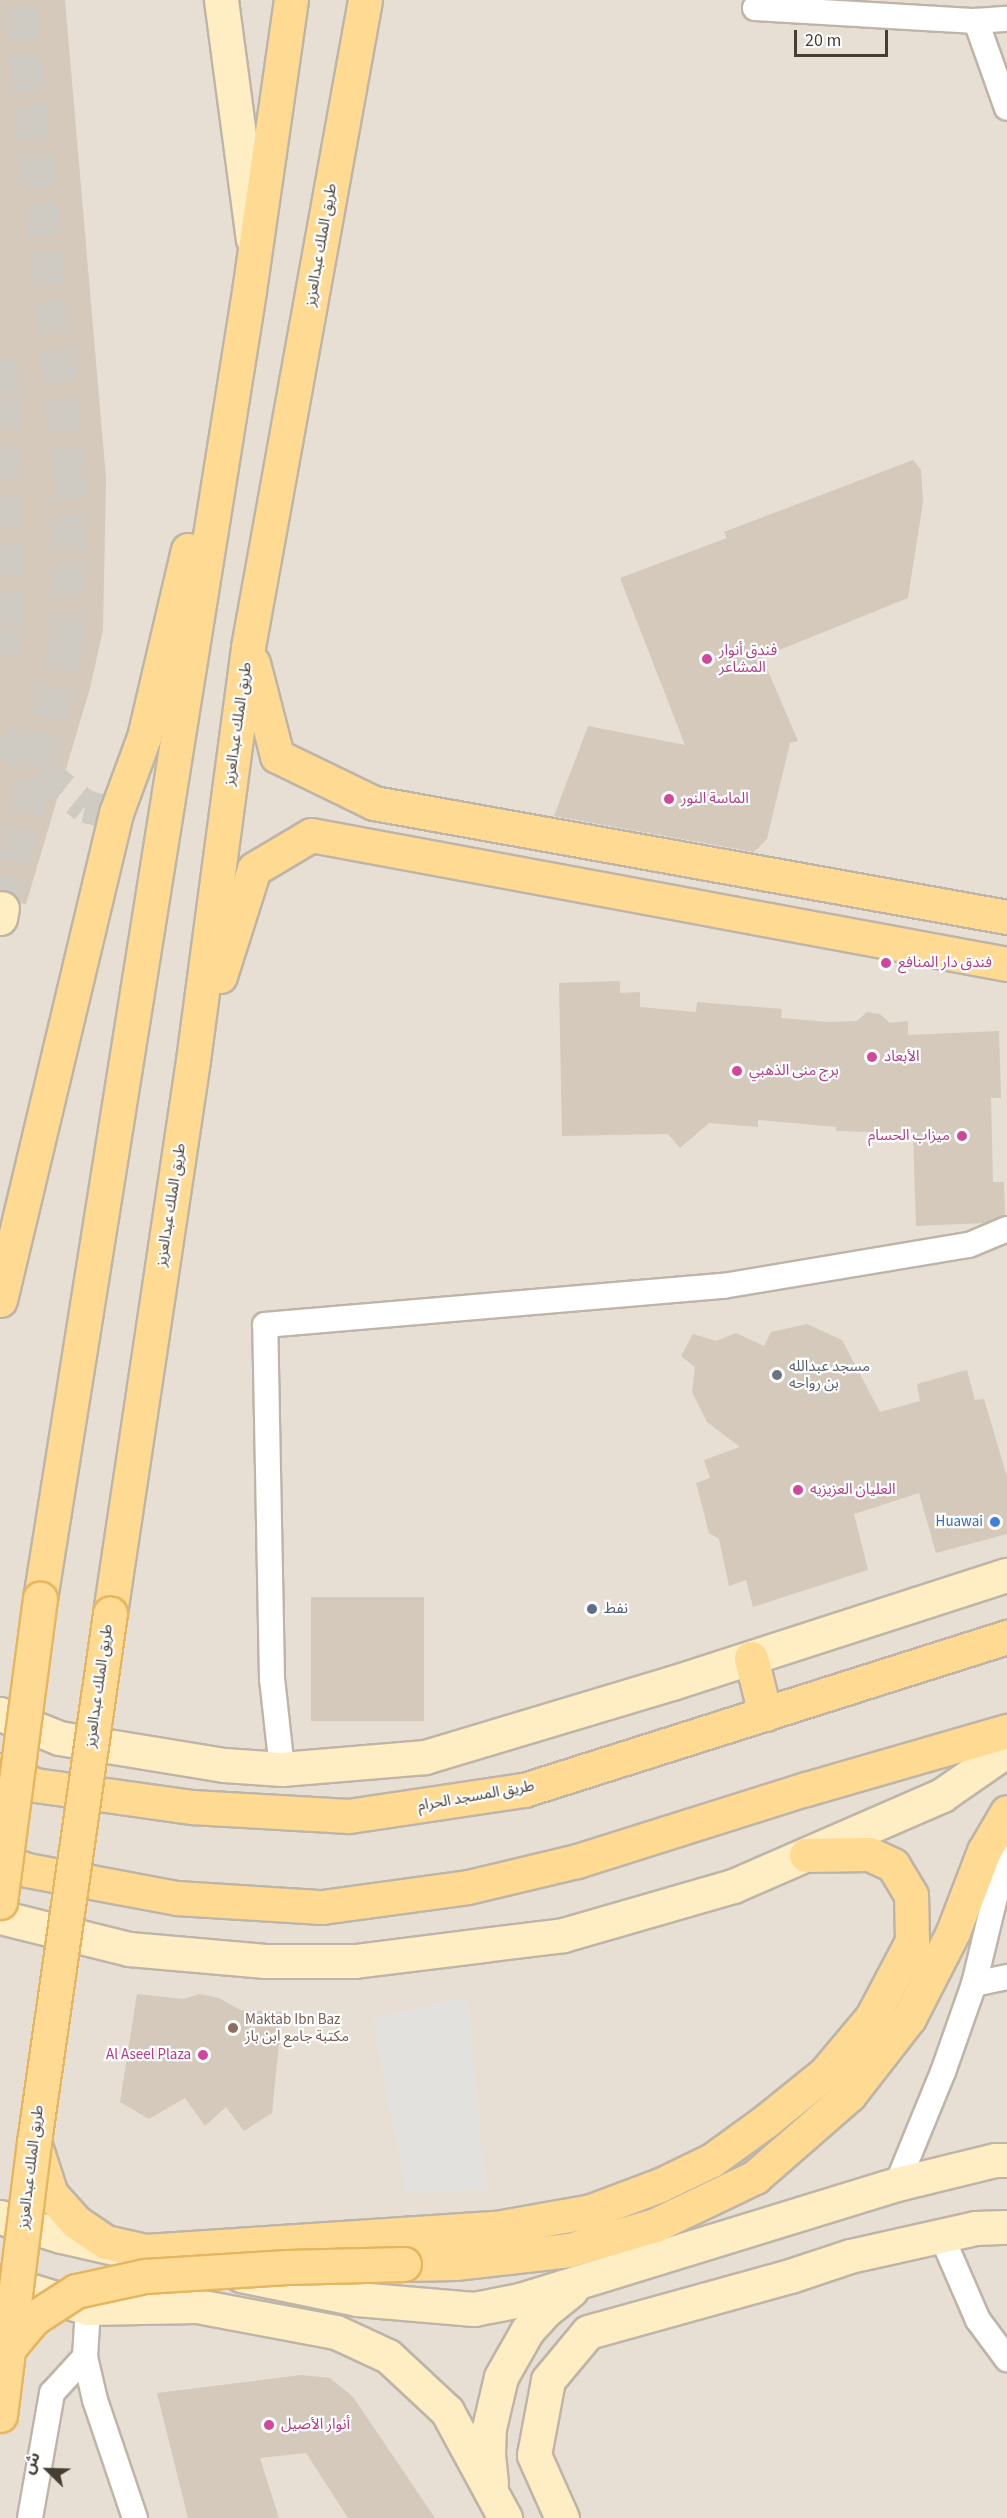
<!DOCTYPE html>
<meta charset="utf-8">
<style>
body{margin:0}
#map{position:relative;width:1007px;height:2518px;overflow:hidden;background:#f3eee5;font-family:"Source Sans 3","Noto Sans Arabic",sans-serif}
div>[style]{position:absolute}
.residential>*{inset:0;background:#e7dfd3;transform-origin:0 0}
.parking>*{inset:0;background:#e3e1dd}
.building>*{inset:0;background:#d4c9ba;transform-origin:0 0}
.secondary-tunnel>*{height:33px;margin-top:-16.5px;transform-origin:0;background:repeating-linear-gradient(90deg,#d0cbc2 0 33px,transparent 0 49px)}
.roads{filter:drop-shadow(2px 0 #beb5a8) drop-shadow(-2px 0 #beb5a8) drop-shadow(0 2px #beb5a8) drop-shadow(0 -2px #beb5a8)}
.street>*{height:24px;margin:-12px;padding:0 12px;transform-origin:12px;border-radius:12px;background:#fff}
.secondary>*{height:33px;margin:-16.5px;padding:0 16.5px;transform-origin:16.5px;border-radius:16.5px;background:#ffedc3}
.primary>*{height:33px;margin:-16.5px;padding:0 16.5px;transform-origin:16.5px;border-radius:16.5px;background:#ffda92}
.bridges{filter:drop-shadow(2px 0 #e5b661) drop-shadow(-2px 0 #e5b661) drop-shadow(0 2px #e5b661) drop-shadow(0 -2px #e5b661)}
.primary-bridge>*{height:33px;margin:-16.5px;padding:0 16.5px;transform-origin:16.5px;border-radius:16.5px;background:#ffda92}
.dots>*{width:16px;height:16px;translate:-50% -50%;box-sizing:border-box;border:3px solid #fff;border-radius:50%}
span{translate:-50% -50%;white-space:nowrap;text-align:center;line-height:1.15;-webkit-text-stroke:4.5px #fff;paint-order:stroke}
.street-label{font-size:15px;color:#453e35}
.hotel-label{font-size:15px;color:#b23c85}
.left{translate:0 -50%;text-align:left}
.right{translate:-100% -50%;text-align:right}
.worship-label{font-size:15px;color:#5b616d}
.shop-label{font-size:15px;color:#366cbe}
.service-label{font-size:15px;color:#4e5e75}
.education-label{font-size:15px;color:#785e54}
.north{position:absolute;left:18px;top:2440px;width:60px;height:60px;-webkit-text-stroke:4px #fff;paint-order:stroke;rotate:293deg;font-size:16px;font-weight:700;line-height:24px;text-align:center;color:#453e35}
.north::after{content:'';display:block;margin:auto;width:21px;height:27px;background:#453e35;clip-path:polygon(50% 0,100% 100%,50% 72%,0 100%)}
.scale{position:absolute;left:794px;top:30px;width:94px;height:27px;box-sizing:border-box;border:3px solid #453e35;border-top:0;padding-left:8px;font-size:18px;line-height:21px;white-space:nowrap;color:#453e35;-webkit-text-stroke:4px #fff;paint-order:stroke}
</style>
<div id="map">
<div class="residential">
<i style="left:0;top:0;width:1007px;height:2518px"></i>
</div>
<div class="parking">
<i style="clip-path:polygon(467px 1997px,486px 2189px,407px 2194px,372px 2018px)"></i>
</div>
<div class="building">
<i style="clip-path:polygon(0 0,65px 0,106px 478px,103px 630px,90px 688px,26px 904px,20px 903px,14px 894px,0 890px)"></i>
<i style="clip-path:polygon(913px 460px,921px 470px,923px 502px,908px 598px,762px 657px,798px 741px,790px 743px,767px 839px,754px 852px,554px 816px,588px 726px,685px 745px,620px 578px,727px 538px,724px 532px)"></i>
<i style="clip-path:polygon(620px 981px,620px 993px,640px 992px,640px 1007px,696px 1012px,697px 1002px,782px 1009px,781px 1018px,828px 1022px,857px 1021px,867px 1012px,880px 1014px,890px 1023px,908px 1021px,908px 1035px,999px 1031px,1001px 1098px,991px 1098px,993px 1182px,1004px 1182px,1005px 1215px,984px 1223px,916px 1226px,913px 1133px,836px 1131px,836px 1127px,758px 1120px,758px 1127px,709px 1123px,680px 1148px,668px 1134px,562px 1136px,559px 983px)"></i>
<i style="clip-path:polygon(807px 1324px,842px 1340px,880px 1412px,920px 1401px,917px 1384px,967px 1370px,975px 1400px,984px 1399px,1007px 1477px,1007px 1534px,936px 1553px,919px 1493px,854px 1514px,868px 1570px,753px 1607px,746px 1580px,729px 1586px,719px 1539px,709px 1533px,696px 1483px,710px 1478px,704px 1460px,740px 1447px,707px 1422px,692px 1392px,695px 1367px,681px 1356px,693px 1334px,716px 1341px,736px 1333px,764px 1346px,771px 1332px)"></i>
<i style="left:424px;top:1597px;width:124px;height:113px;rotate:90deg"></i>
<i style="clip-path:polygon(137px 1994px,183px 1999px,199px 1994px,219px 1998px,240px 2010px,282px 2012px,272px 2113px,244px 2131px,226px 2107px,205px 2126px,185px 2098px,149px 2119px,120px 2102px)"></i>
<i style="clip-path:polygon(301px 2375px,330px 2378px,353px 2397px,435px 2518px,348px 2518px,306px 2453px,260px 2458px,279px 2518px,188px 2518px,157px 2393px)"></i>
</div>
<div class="secondary-tunnel">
<i style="left:0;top:360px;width:36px;rotate:85deg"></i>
<i style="left:3px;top:396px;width:231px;rotate:89deg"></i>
<i style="left:7px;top:627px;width:28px;rotate:105deg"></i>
<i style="left:0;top:738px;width:109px;rotate:38.7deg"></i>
<i style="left:85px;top:806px;width:32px;rotate:13deg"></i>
<i style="left:2px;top:908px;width:270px;rotate:-76.3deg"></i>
<i style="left:66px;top:646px;width:167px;rotate:-88.6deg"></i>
<i style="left:70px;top:479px;width:482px;rotate:-96deg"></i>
</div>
<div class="roads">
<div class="street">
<i style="left:755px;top:8px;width:221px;rotate:3.4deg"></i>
<i style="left:976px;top:21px;width:31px;rotate:-4deg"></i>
<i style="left:976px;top:21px;width:92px;rotate:70.4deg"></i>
<i style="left:282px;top:1769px;width:91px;rotate:-96.3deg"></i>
<i style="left:272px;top:1679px;width:354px;rotate:-91.1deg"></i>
<i style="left:265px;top:1325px;width:460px;rotate:-4.9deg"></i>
<i style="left:723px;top:1286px;width:249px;rotate:-9.5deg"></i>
<i style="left:969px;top:1245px;width:41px;rotate:-22.8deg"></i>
<i style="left:974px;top:1984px;width:34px;rotate:-12deg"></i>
<i style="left:897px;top:2184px;width:121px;rotate:-67.7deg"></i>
<i style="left:943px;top:2072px;width:93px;rotate:-70.6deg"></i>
<i style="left:974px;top:1984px;width:140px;rotate:-76.4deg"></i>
<i style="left:941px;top:2235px;width:93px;rotate:66.5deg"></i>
<i style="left:978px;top:2320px;width:49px;rotate:53.4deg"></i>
<i style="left:88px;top:2308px;width:49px;rotate:93.5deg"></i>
<i style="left:85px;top:2357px;width:44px;rotate:76.9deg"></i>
<i style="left:95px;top:2400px;width:125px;rotate:71.3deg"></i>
<i style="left:30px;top:2518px;width:127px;rotate:-80deg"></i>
<i style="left:52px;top:2393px;width:49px;rotate:-47.5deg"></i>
</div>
<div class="secondary">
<i style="left:221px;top:0;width:241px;rotate:82.4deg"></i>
<i style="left:0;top:918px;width:10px;rotate:-79deg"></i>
<i style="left:0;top:1714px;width:64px;rotate:22.1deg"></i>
<i style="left:59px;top:1738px;width:167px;rotate:9.3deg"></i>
<i style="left:224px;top:1765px;width:58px;rotate:3.9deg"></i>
<i style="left:282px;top:1769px;width:144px;rotate:-4.8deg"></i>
<i style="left:425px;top:1757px;width:258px;rotate:-16.7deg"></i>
<i style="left:672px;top:1683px;width:352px;rotate:-17.9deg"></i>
<i style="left:0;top:1917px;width:133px;rotate:13.9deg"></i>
<i style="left:129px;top:1949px;width:137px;rotate:5deg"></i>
<i style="left:265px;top:1961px;width:90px"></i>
<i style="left:355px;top:1961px;width:210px;rotate:-7.1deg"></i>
<i style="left:563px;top:1935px;width:177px;rotate:-16.1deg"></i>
<i style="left:733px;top:1886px;width:228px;rotate:-23.5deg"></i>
<i style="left:942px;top:1795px;width:79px;rotate:-34.7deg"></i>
<i style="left:0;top:2217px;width:64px;rotate:17.3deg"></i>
<i style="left:61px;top:2236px;width:54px;rotate:12.8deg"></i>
<i style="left:241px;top:2275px;width:118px;rotate:11.7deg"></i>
<i style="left:357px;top:2299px;width:117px;rotate:4.9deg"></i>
<i style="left:474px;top:2309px;width:47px;rotate:-11.1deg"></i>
<i style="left:520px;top:2300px;width:394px;rotate:-17.1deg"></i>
<i style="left:897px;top:2184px;width:101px;rotate:-13.8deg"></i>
<i style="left:995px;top:2160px;width:12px"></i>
<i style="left:0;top:2281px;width:92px;rotate:17.1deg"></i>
<i style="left:88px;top:2308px;width:109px;rotate:-1.1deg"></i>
<i style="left:197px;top:2306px;width:141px;rotate:10.6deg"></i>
<i style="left:336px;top:2332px;width:57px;rotate:24.8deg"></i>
<i style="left:388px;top:2356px;width:81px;rotate:43deg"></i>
<i style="left:447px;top:2411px;width:122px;rotate:61.5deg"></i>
<i style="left:491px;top:2483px;width:29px;rotate:-96deg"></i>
<i style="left:488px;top:2454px;width:26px;rotate:-88deg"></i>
<i style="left:489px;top:2428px;width:52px;rotate:-76.8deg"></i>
<i style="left:501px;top:2377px;width:53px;rotate:-60.5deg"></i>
<i style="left:527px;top:2331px;width:25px;rotate:-48deg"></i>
<i style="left:544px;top:2312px;width:35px;rotate:-39deg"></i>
<i style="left:562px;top:2518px;width:69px;rotate:-114deg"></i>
<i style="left:534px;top:2455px;width:76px;rotate:-79.4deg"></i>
<i style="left:548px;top:2380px;width:62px;rotate:-50.2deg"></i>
<i style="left:588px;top:2332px;width:210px;rotate:-15.5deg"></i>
<i style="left:790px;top:2276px;width:63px;rotate:-18.4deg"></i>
<i style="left:850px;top:2256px;width:128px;rotate:-12.6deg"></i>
<i style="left:975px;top:2228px;width:32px;rotate:-2deg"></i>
</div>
<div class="primary">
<i style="left:253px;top:663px;width:96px;rotate:75.5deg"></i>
<i style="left:277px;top:756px;width:108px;rotate:25.9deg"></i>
<i style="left:374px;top:803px;width:643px;rotate:10.21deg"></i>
<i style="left:220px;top:976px;width:112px;rotate:-72.4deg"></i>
<i style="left:254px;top:869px;width:66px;rotate:-30.8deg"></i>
<i style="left:311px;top:835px;width:708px;rotate:10.5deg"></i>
<i style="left:0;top:1300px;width:501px;rotate:-76.6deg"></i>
<i style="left:116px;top:813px;width:81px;rotate:-69.8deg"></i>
<i style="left:144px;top:737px;width:192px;rotate:-76.8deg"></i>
<i style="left:40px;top:1599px;width:1325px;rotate:-80.92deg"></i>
<i style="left:249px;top:291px;width:294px;rotate:-81.8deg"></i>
<i style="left:110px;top:1613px;width:559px;rotate:-81.46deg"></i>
<i style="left:193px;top:1060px;width:417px;rotate:-82.4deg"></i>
<i style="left:248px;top:647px;width:657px;rotate:-79.75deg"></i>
<i style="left:751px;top:1658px;width:58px;rotate:76deg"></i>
<i style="left:0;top:1770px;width:38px;rotate:23deg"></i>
<i style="left:35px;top:1785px;width:159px;rotate:8deg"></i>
<i style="left:192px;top:1807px;width:157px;rotate:3.3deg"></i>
<i style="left:349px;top:1816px;width:177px;rotate:-8.5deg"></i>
<i style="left:524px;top:1790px;width:507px;rotate:-17.58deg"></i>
<i style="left:0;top:1860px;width:29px;rotate:20deg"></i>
<i style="left:27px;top:1870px;width:153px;rotate:10.6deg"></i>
<i style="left:177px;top:1898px;width:145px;rotate:3.6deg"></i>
<i style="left:322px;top:1907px;width:147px;rotate:-7.8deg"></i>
<i style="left:468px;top:1887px;width:112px;rotate:-13.4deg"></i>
<i style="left:577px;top:1861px;width:240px;rotate:-17.5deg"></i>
<i style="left:806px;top:1789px;width:209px;rotate:-16.1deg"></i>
<i style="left:34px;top:2142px;width:55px;rotate:71.9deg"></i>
<i style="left:51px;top:2194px;width:38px;rotate:48deg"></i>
<i style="left:76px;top:2222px;width:36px;rotate:34deg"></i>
<i style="left:106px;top:2242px;width:41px;rotate:12.7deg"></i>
<i style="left:146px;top:2251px;width:351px;rotate:-3.8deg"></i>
<i style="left:496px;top:2228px;width:97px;rotate:-10.1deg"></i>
<i style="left:591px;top:2211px;width:74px;rotate:-20.6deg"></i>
<i style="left:660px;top:2185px;width:58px;rotate:-25.7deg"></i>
<i style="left:712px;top:2160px;width:68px;rotate:-36deg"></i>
<i style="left:767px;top:2120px;width:75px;rotate:-39deg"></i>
<i style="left:825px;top:2073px;width:73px;rotate:-50deg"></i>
<i style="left:872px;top:2017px;width:86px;rotate:-62.2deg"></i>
<i style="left:912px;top:1941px;width:46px;rotate:-91.2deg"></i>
<i style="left:911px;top:1895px;width:35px;rotate:-121deg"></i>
<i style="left:893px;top:1865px;width:26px;rotate:-155deg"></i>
<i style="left:869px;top:1854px;width:63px;rotate:179.1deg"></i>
<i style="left:404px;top:2264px;width:51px;rotate:-1.1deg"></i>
<i style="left:455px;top:2263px;width:115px;rotate:-6.5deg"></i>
<i style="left:569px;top:2250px;width:90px;rotate:-16.2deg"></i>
<i style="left:655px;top:2225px;width:111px;rotate:-25.6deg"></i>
<i style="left:755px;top:2177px;width:125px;rotate:-41.1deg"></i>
<i style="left:849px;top:2095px;width:98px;rotate:-52.1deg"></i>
<i style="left:909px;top:2018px;width:97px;rotate:-62.9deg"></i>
<i style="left:953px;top:1932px;width:87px;rotate:-69.1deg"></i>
<i style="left:984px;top:1851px;width:45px;rotate:-59.5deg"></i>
</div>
</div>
<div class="bridges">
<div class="primary-bridge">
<i style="left:0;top:1902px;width:306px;rotate:-82.5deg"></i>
<i style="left:8px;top:2349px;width:40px;rotate:-50deg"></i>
<i style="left:34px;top:2318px;width:50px;rotate:-32.7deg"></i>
<i style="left:76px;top:2291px;width:71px;rotate:-12.3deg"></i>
<i style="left:145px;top:2276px;width:142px;rotate:-3.6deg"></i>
<i style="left:287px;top:2267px;width:117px;rotate:-1.5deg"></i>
<i style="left:0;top:2415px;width:275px;rotate:-82.9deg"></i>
<i style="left:34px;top:2142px;width:534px;rotate:-81.82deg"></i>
</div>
</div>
<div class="dots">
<i style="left:707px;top:659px;background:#d1479c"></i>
<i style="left:669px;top:799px;background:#d1479c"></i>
<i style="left:886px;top:963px;background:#d1479c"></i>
<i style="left:872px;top:1057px;background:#d1479c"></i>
<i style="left:737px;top:1071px;background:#d1479c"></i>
<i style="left:962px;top:1136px;background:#d1479c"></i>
<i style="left:777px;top:1375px;background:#6b7280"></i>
<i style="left:798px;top:1490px;background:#d1479c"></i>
<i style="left:995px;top:1522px;background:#3f7fe0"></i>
<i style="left:592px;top:1609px;background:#5c6f8a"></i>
<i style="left:233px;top:2028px;background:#8d6e63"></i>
<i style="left:203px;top:2055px;background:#d1479c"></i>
<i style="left:269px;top:2425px;background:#d1479c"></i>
</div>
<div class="street-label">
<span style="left:321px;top:245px;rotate:-80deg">طريق الملك عبدالعزيز</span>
<span style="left:238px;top:724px;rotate:-82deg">طريق الملك عبدالعزيز</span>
<span style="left:171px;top:1205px;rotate:-81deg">طريق الملك عبدالعزيز</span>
<span style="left:99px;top:1686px;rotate:-82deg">طريق الملك عبدالعزيز</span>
<span style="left:476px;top:1796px;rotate:-10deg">طريق المسجد الحرام</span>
<span style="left:31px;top:2167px;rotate:-83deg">طريق الملك عبدالعزيز</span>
</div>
<div class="hotel-label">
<span class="left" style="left:719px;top:659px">فندق أنوار<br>المشاعر</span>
<span class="left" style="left:681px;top:799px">الماسة النور</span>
<span class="left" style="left:898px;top:963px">فندق دار المنافع</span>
<span class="left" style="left:884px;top:1057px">الأبعاد</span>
<span class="left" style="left:749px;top:1071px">برج منى الذهبي</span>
<span class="right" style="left:950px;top:1136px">ميزاب الحسام</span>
<span class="left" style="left:810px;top:1490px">العليان العزيزيه</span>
<span class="right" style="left:191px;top:2055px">Al Aseel Plaza</span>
<span class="left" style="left:281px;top:2425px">أنوار الأصيل</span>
</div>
<div class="worship-label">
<span class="left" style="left:789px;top:1375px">مسجد عبدالله<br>بن رواحه</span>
</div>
<div class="shop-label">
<span class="right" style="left:983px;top:1522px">Huawai</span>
</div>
<div class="service-label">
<span class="left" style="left:604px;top:1609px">نفط</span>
</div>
<div class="education-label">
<span class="left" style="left:245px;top:2028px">Maktab Ibn Baz<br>مكتبة جامع ابن باز</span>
</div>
<div class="north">ش</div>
<div class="scale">20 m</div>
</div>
